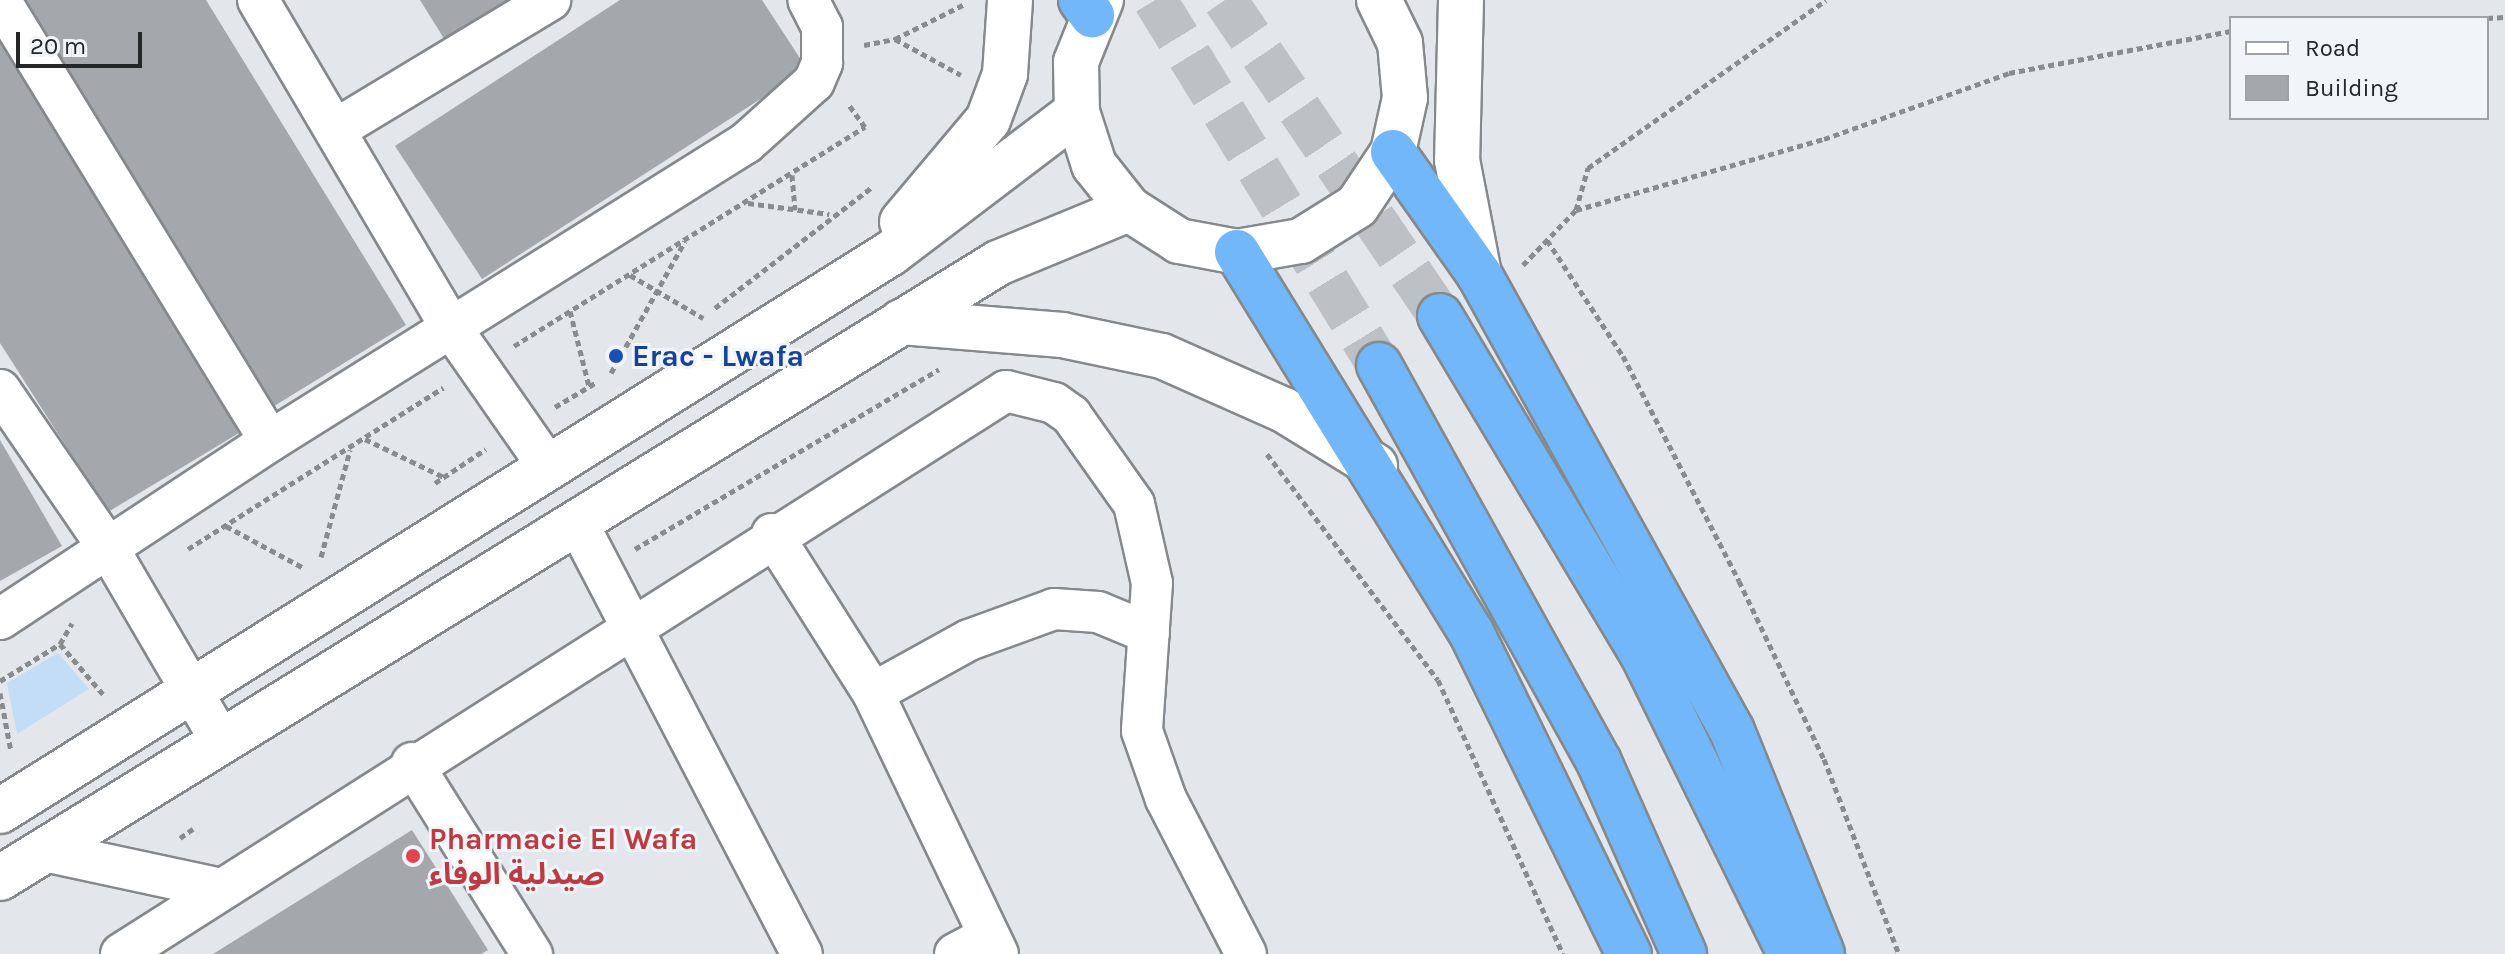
<!DOCTYPE html>
<meta charset="utf-8">
<style>
body{margin:0}
#map{position:relative;width:2505px;height:954px;overflow:hidden;background:#e3e7eb;font-family:Karla,"Noto Sans Arabic",sans-serif}
div>[style]{position:absolute}
.green>*{inset:0;background:#c3ddf7}
.building>*{inset:0;background:#a4a7ab}
.highway-tunnel>*{height:44px;margin-top:-22px;transform-origin:0;background:repeating-linear-gradient(90deg,#bdc0c4 0 44px,transparent 0 66px)}
.path>*{height:5px;margin-top:-2.5px;transform-origin:0;background:repeating-linear-gradient(90deg,#898c8e 0 6px,transparent 0 10px)}
.roads{filter:drop-shadow(2px 0 #85898c) drop-shadow(-2px 0 #85898c) drop-shadow(0 2px #85898c) drop-shadow(0 -2px #85898c)}
.street>*{height:40px;margin:-20px;padding:0 20px;transform-origin:20px;border-radius:20px;background:#fff}
.secondary>*{height:44px;margin:-22px;padding:0 22px;transform-origin:22px;border-radius:22px;background:#fff}
.highway>*{height:44px;margin:-22px;padding:0 22px;transform-origin:22px;border-radius:22px;background:#71b7fa}
.dots>*{width:22px;height:22px;translate:-50% -50%;box-sizing:border-box;border:4px solid #f1f4f8;border-radius:50%}
span{translate:-50% -50%;white-space:nowrap;text-align:center;line-height:1.15;-webkit-text-stroke:6px #f1f4f8;paint-order:stroke}
.transit-label{font-size:30px;color:#164399;font-weight:700}
.left{translate:0 -50%;text-align:left}
.health-label{font-size:30px;color:#be3a42;font-weight:700}
.legend{position:absolute;left:2229px;top:16px;width:260px;height:104px;box-sizing:border-box;background:#f1f4f8;border:2px solid #9fa2a4;margin:0;padding:10px 14px;list-style:none;font-size:24px;color:#252627}
.legend li{display:flex;align-items:center;gap:16px;height:40px}
.legend b{width:40px;border:2px solid #9fa2a4}
.scale{position:absolute;left:16px;top:32px;width:126px;height:36px;box-sizing:border-box;border:4px solid #252627;border-top:0;padding-left:10px;font-size:24px;line-height:28px;white-space:nowrap;color:#252627;-webkit-text-stroke:6px #f1f4f8;paint-order:stroke}
</style>
<div id="map">
<div class="green">
<i style="clip-path:polygon(58px 653px,89px 689px,17px 734px,7px 683px)"></i>
</div>
<div class="building">
<i style="clip-path:polygon(20px 0,206px 0,406px 325px,271px 408px)"></i>
<i style="clip-path:polygon(420px 0,527px 0,448px 45px)"></i>
<i style="clip-path:polygon(620px 0,762px 0,807px 69px,482px 279px,395px 146px)"></i>
<i style="clip-path:polygon(0 42px,244px 430px,108px 512px,0 343px)"></i>
<i style="clip-path:polygon(0 440px,62px 546px,0 581px)"></i>
<i style="clip-path:polygon(412px 830px,488px 950px,481px 954px,213px 954px)"></i>
</div>
<div class="highway-tunnel">
<i style="left:1155px;top:0;width:428px;rotate:58.5deg"></i>
<i style="left:1225px;top:0;width:382px;rotate:55.8deg"></i>
</div>
<div class="path">
<i style="left:2487px;top:18px;width:18px;rotate:-3deg"></i>
<i style="left:895px;top:39px;width:75px;rotate:28.6deg"></i>
<i style="left:864px;top:45px;width:32px;rotate:-11deg"></i>
<i style="left:895px;top:39px;width:78px;rotate:-26.6deg"></i>
<i style="left:792px;top:175px;width:35px;rotate:85deg"></i>
<i style="left:748px;top:203px;width:82px;rotate:7.7deg"></i>
<i style="left:1576px;top:210px;width:258px;rotate:-16deg"></i>
<i style="left:1824px;top:139px;width:196px;rotate:-19.6deg"></i>
<i style="left:2009px;top:73px;width:226px;rotate:-10.7deg"></i>
<i style="left:1547px;top:240px;width:139px;rotate:56.8deg"></i>
<i style="left:1623px;top:356px;width:253px;rotate:62.7deg"></i>
<i style="left:1739px;top:581px;width:197px;rotate:64.5deg"></i>
<i style="left:1824px;top:759px;width:209px;rotate:69deg"></i>
<i style="left:1523px;top:265px;width:76px;rotate:-46.1deg"></i>
<i style="left:1576px;top:210px;width:44px;rotate:-74.1deg"></i>
<i style="left:1588px;top:168px;width:291px;rotate:-35.2deg"></i>
<i style="left:630px;top:275px;width:85px;rotate:30.5deg"></i>
<i style="left:715px;top:308px;width:198px;rotate:-37.6deg"></i>
<i style="left:570px;top:311px;width:77px;rotate:75.8deg"></i>
<i style="left:514px;top:346px;width:414px;rotate:-32deg"></i>
<i style="left:865px;top:127px;width:29px;rotate:-126deg"></i>
<i style="left:611px;top:373px;width:151px;rotate:-60.7deg"></i>
<i style="left:555px;top:407px;width:47px;rotate:-31deg"></i>
<i style="left:365px;top:439px;width:88px;rotate:25.7deg"></i>
<i style="left:1267px;top:454px;width:283px;rotate:52.9deg"></i>
<i style="left:1438px;top:680px;width:301px;rotate:65.5deg"></i>
<i style="left:435px;top:483px;width:61px;rotate:-33.7deg"></i>
<i style="left:226px;top:526px;width:89px;rotate:28.3deg"></i>
<i style="left:188px;top:549px;width:302px;rotate:-32.3deg"></i>
<i style="left:635px;top:549px;width:353px;rotate:-30.6deg"></i>
<i style="left:321px;top:557px;width:111px;rotate:-74.8deg"></i>
<i style="left:60px;top:644px;width:66px;rotate:49.3deg"></i>
<i style="left:0;top:681px;width:70px;rotate:-31.7deg"></i>
<i style="left:60px;top:644px;width:24px;rotate:-60deg"></i>
<i style="left:0;top:693px;width:59px;rotate:79.3deg"></i>
<i style="left:180px;top:838px;width:16px;rotate:-35deg"></i>
</div>
<div class="roads">
<div class="street">
<i style="left:0;top:0;width:517px;rotate:58.52deg"></i>
<i style="left:270px;top:441px;width:562px;rotate:-32.05deg"></i>
<i style="left:746px;top:143px;width:91px;rotate:-41.9deg"></i>
<i style="left:814px;top:82px;width:21px;rotate:-67deg"></i>
<i style="left:822px;top:63px;width:36px;rotate:-90deg"></i>
<i style="left:822px;top:27px;width:30px;rotate:-117deg"></i>
<i style="left:258px;top:0;width:378px;rotate:59.5deg"></i>
<i style="left:450px;top:326px;width:173px;rotate:55.1deg"></i>
<i style="left:338px;top:128px;width:248px;rotate:-31.1deg"></i>
<i style="left:0;top:390px;width:189px;rotate:55.6deg"></i>
<i style="left:107px;top:546px;width:226px;rotate:59.7deg"></i>
<i style="left:577px;top:522px;width:487px;rotate:62.5deg"></i>
<i style="left:772px;top:534px;width:188px;rotate:57.6deg"></i>
<i style="left:873px;top:693px;width:289px;rotate:64.4deg"></i>
<i style="left:0;top:619px;width:323px;rotate:-33.4deg"></i>
<i style="left:873px;top:693px;width:110px;rotate:-28.9deg"></i>
<i style="left:969px;top:640px;width:90px;rotate:-20deg"></i>
<i style="left:1054px;top:609px;width:44px;rotate:3.9deg"></i>
<i style="left:1098px;top:612px;width:55px;rotate:22.4deg"></i>
<i style="left:412px;top:763px;width:226px;rotate:57.9deg"></i>
<i style="left:44px;top:851px;width:176px;rotate:12.1deg"></i>
<i style="left:121px;top:954px;width:1049px;rotate:-32.46deg"></i>
<i style="left:1006px;top:391px;width:49px;rotate:14deg"></i>
<i style="left:1054px;top:403px;width:21px;rotate:35deg"></i>
<i style="left:1071px;top:415px;width:109px;rotate:54.7deg"></i>
<i style="left:1134px;top:504px;width:81px;rotate:77.2deg"></i>
<i style="left:1152px;top:583px;width:148px;rotate:93.9deg"></i>
<i style="left:1142px;top:731px;width:72px;rotate:70.6deg"></i>
<i style="left:1166px;top:799px;width:174px;rotate:62.7deg"></i>
<i style="left:955px;top:954px;width:38px;rotate:-28deg"></i>
</div>
<div class="secondary">
<i style="left:1101px;top:0;width:67px;rotate:112deg"></i>
<i style="left:1076px;top:62px;width:50px;rotate:88.9deg"></i>
<i style="left:1077px;top:112px;width:56px;rotate:72.2deg"></i>
<i style="left:1094px;top:165px;width:56px;rotate:51.5deg"></i>
<i style="left:1129px;top:209px;width:59px;rotate:32.6deg"></i>
<i style="left:1179px;top:241px;width:59px;rotate:10.7deg"></i>
<i style="left:1237px;top:252px;width:65px;rotate:-9.8deg"></i>
<i style="left:1301px;top:241px;width:66px;rotate:-32deg"></i>
<i style="left:1357px;top:206px;width:65px;rotate:-56.3deg"></i>
<i style="left:1393px;top:152px;width:55px;rotate:-77.5deg"></i>
<i style="left:1405px;top:98px;width:55px;rotate:-95.2deg"></i>
<i style="left:1400px;top:43px;width:48px;rotate:-116deg"></i>
<i style="left:1461px;top:0;width:160px;rotate:91.4deg"></i>
<i style="left:1457px;top:160px;width:116px;rotate:79.1deg"></i>
<i style="left:902px;top:222px;width:133px;rotate:-49.9deg"></i>
<i style="left:988px;top:120px;width:49px;rotate:-69.7deg"></i>
<i style="left:1005px;top:74px;width:74px;rotate:-86.1deg"></i>
<i style="left:901px;top:322px;width:162px;rotate:4.6deg"></i>
<i style="left:1062px;top:335px;width:102px;rotate:11.9deg"></i>
<i style="left:1162px;top:356px;width:133px;rotate:23.9deg"></i>
<i style="left:1284px;top:410px;width:107px;rotate:31.6deg"></i>
<i style="left:0;top:811px;width:1051px;rotate:-32.06deg"></i>
<i style="left:891px;top:253px;width:233px;rotate:-37.2deg"></i>
<i style="left:0;top:878px;width:1172px;rotate:-31.64deg"></i>
<i style="left:998px;top:263px;width:142px;rotate:-22.4deg"></i>
</div>
<div class="highway">
<i style="left:1081px;top:0;width:19px;rotate:54deg"></i>
<i style="left:1393px;top:152px;width:149px;rotate:54.8deg"></i>
<i style="left:1479px;top:274px;width:522px;rotate:61.03deg"></i>
<i style="left:1732px;top:731px;width:240px;rotate:68deg"></i>
<i style="left:1237px;top:252px;width:446px;rotate:58.4deg"></i>
<i style="left:1471px;top:632px;width:359px;rotate:63.9deg"></i>
<i style="left:1440px;top:316px;width:393px;rotate:59.1deg"></i>
<i style="left:1642px;top:653px;width:335px;rotate:63.8deg"></i>
<i style="left:1379px;top:365px;width:454px;rotate:61deg"></i>
<i style="left:1599px;top:762px;width:210px;rotate:66.1deg"></i>
</div>
</div>
<div class="dots">
<i style="left:616px;top:356px;background:#1a4fb4"></i>
<i style="left:413px;top:856px;background:#e0444e"></i>
</div>
<div class="transit-label">
<span class="left" style="left:632px;top:356px">Erac - Lwafa</span>
</div>
<div class="health-label">
<span class="left" style="left:429px;top:856px">Pharmacie El Wafa<br>صيدلية الوفاء</span>
</div>
<ul class="legend">
<li><b style="height:10px;background:#fff"></b>Road</li>
<li><b style="height:22px;background:#a4a7ab"></b>Building</li>
</ul>
<div class="scale">20 m</div>
</div>
